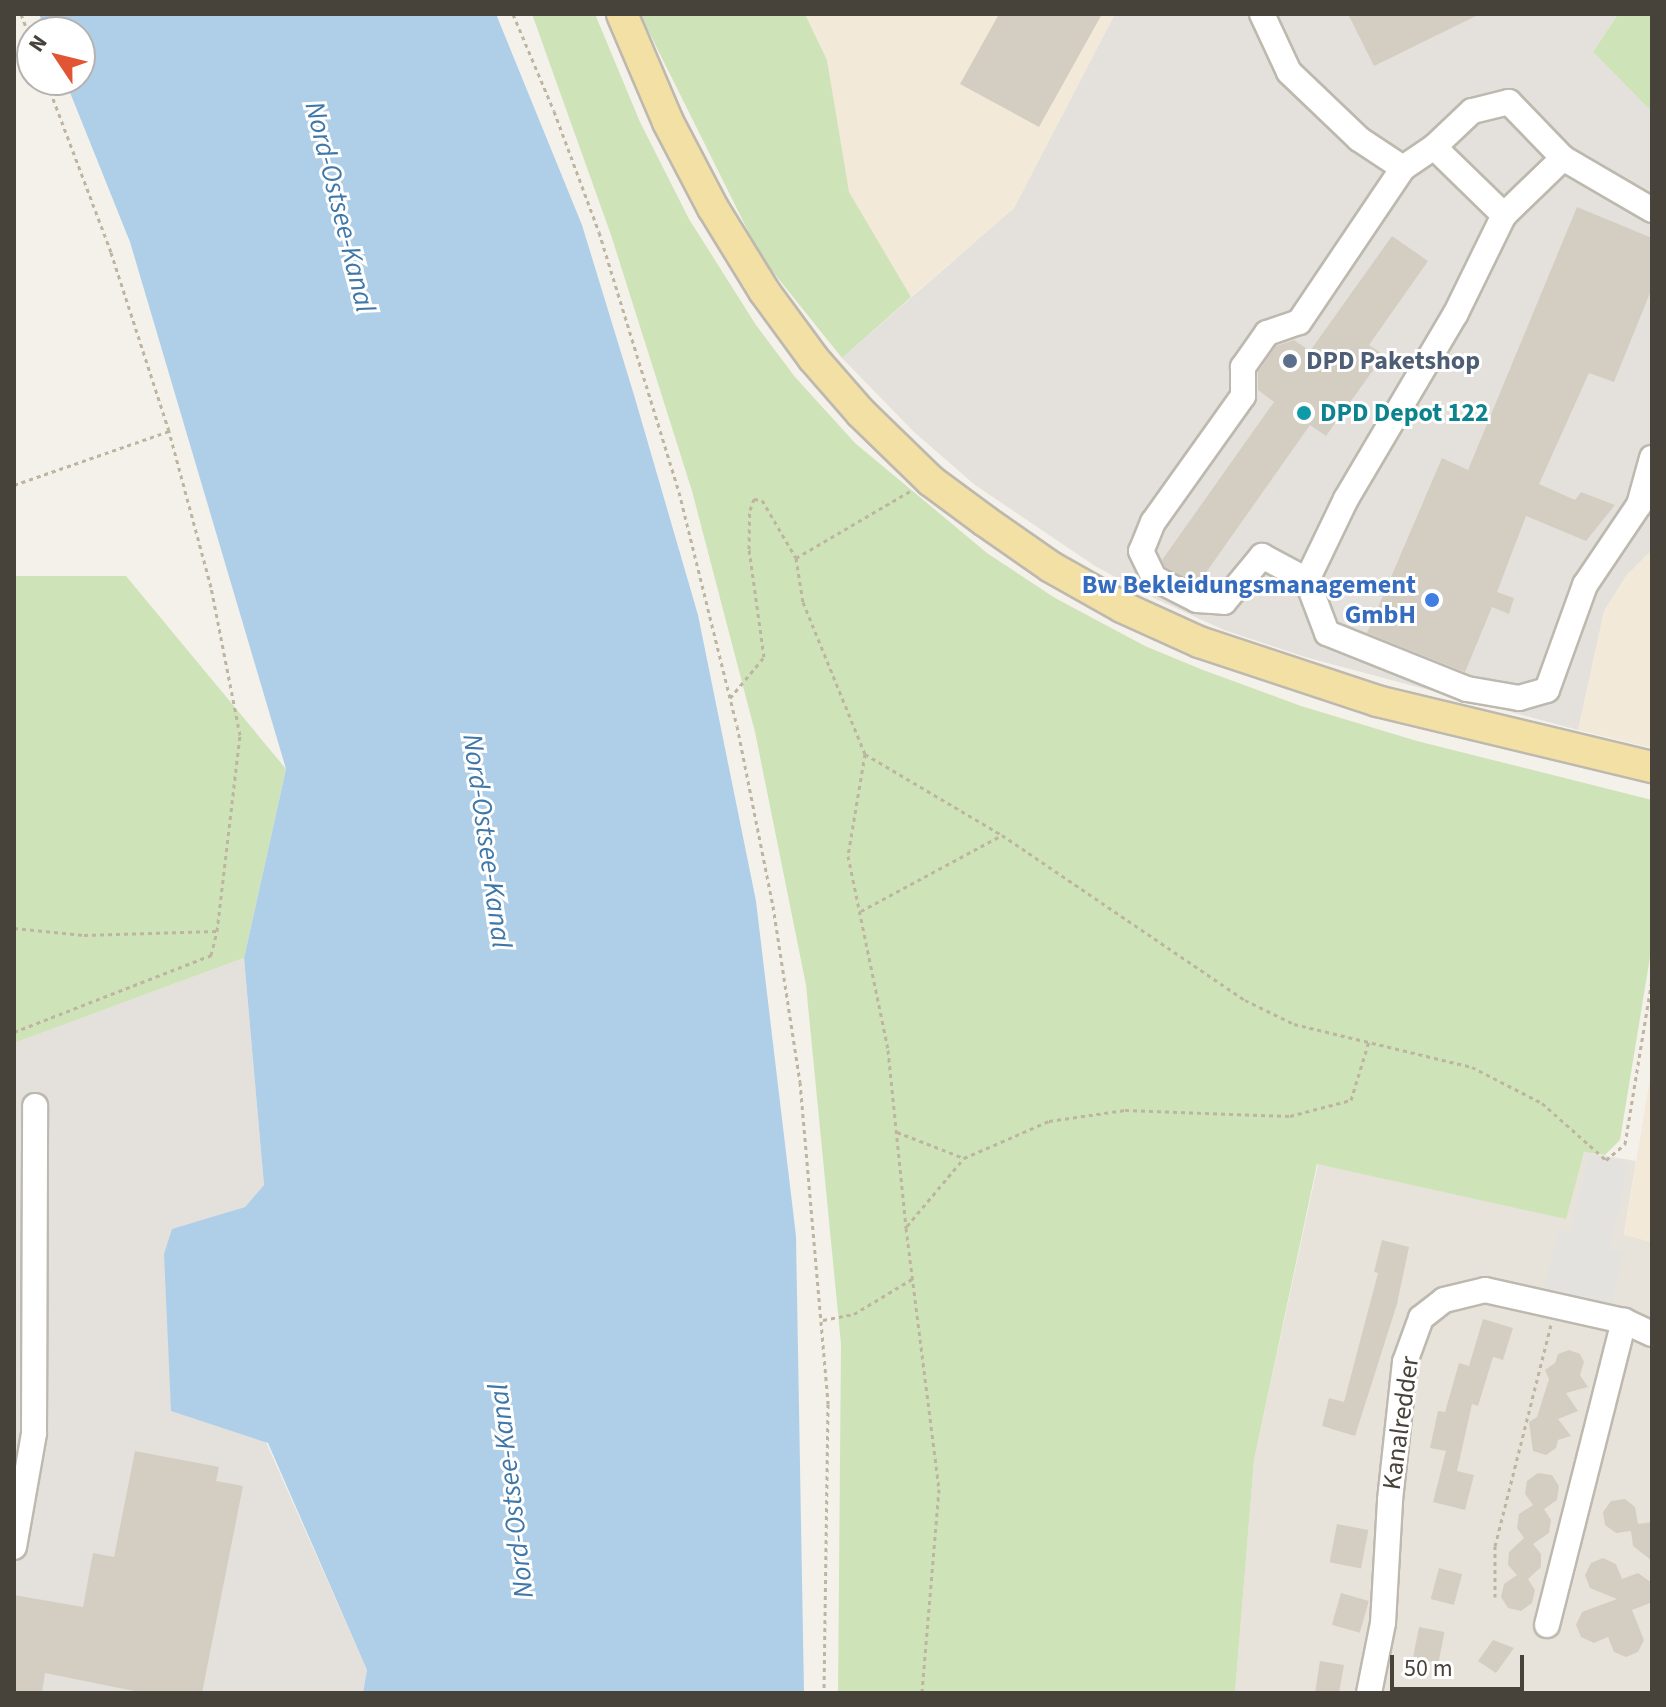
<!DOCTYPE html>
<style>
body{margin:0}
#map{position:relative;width:1666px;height:1707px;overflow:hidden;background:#f4f1eb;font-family:"Source Sans 3",sans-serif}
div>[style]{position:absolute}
.residential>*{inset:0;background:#e7e3da}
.commercial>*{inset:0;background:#f3e9d9}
.industrial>*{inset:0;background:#e4e1dc}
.green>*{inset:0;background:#cfe3b9}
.parking>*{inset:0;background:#e3e2df}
.water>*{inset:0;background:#afcfe9}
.building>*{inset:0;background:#d4cec2;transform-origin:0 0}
.path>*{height:3px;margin-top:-1.5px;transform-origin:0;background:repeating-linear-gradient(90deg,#beb5a1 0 4px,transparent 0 8px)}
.roads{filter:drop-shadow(2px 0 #beb9af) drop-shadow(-2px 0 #beb9af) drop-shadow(0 2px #beb9af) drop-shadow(0 -2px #beb9af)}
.minor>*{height:24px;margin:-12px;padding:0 12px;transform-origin:12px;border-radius:12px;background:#fff}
.major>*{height:30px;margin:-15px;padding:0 15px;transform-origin:15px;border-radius:15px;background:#f3e0a5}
.dots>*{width:22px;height:22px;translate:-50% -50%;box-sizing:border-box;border:4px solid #fff;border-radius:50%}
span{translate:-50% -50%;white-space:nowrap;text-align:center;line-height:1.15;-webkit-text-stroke:6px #fff;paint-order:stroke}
.service-label{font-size:26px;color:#4e5e75;font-weight:700}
.left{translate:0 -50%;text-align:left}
.culture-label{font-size:26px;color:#0d838f;font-weight:700}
.shop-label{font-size:26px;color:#366cbe;font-weight:700}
.right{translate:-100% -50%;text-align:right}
.street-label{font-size:26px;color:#47423a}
.water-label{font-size:28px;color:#3e77a8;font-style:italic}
.frame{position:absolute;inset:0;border:16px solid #47423a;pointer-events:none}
.north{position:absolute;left:16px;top:16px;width:80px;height:80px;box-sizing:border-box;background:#fff;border:2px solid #b5b3b0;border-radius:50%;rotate:305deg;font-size:22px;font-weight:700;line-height:32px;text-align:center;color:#47423a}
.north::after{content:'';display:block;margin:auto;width:28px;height:36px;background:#e25534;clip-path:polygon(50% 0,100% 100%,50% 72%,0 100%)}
.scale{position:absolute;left:1390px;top:1655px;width:134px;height:36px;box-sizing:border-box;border:4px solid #47423a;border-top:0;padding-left:10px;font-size:24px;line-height:28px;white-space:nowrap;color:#47423a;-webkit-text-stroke:6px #fff;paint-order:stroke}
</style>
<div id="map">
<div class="residential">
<i style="clip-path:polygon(1584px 1152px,1636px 1161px,1624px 1234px,1652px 1242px,1652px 1693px,1235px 1693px,1254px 1460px,1318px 1164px,1565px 1218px)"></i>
</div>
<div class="commercial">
<i style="clip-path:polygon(805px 14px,1115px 14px,1014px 208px,911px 297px,848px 192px,827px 60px)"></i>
<i style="clip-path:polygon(1652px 550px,1652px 748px,1578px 730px,1604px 611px,1626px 576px)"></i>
<i style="clip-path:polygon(1652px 1066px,1652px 1242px,1624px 1235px)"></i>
</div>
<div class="industrial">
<i style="clip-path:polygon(1115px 14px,1618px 14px,1593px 52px,1652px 112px,1652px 550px,1626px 576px,1604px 611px,1578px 730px,1305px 657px,1224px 630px,1156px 599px,1095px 566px,975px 485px,914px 432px,842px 358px,1014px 208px)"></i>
<i style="clip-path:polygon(244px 958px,264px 1185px,245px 1207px,172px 1230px,367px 1670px,363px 1693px,14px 1693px,14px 1043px)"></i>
</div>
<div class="green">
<i style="clip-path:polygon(532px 14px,595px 14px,640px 122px,689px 219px,756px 325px,795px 377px,855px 443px,987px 553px,1055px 598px,1145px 646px,1203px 670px,1301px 706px,1417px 741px,1652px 800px,1652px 945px,1620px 1140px,1605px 1155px,1584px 1152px,1566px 1219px,1317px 1164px,1254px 1460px,1235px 1693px,838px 1693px,841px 1344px,806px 985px,755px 732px,692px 491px,611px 235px)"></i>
<i style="clip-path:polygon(640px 14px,805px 14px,827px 60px,849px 192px,911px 297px,842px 358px,761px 257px)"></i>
<i style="clip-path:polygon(1618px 14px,1652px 14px,1652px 112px,1593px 52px)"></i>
<i style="clip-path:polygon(14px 576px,126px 576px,286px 769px,244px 958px,14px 1043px)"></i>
</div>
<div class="parking">
<i style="clip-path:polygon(1589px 1154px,1629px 1163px,1609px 1249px,1623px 1252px,1610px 1313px,1542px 1297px,1558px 1231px,1570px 1233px)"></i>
</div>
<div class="water">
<i style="clip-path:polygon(39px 14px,496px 14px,582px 225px,634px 395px,698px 615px,756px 901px,796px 1236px,804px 1693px,363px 1693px,367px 1670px,268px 1443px,171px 1411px,164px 1254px,172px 1229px,245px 1207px,264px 1185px,244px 958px,286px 769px,130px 242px,65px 80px,80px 80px,80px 32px,46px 32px)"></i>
</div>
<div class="building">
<i style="clip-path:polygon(999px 14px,1102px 14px,1039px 127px,960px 84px)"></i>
<i style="clip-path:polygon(1348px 14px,1480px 14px,1374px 66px)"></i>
<i style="clip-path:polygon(1577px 207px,1652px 238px,1652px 288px,1614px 382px,1589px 373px,1539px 484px,1575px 500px,1581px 492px,1615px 505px,1586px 541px,1526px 516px,1497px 592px,1514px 598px,1509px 614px,1492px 607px,1465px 672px,1367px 633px,1442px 458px,1468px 470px)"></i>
<i style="clip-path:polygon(1392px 236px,1428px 261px,1369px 345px,1384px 355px,1326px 436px,1310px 425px,1198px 584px,1165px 567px,1162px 560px,1274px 402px,1258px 390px,1258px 372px,1276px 346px,1294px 340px,1310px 351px)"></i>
<i style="clip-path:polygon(1382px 1240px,1409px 1247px,1397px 1304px,1355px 1436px,1322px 1426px,1329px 1398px,1344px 1402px,1378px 1273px,1374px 1272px)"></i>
<i style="clip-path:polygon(1483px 1319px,1513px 1328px,1503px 1360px,1493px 1357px,1478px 1406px,1472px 1404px,1457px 1471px,1474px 1475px,1465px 1510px,1433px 1502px,1446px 1451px,1430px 1448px,1438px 1411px,1445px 1412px,1459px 1363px,1469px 1366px)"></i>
<i style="clip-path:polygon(1569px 1350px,1580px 1354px,1584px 1362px,1580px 1375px,1588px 1387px,1566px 1393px,1578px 1411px,1558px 1419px,1571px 1436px,1558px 1440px,1556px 1448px,1546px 1455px,1533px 1451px,1529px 1422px,1537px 1417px,1549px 1379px,1545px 1370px,1555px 1363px,1558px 1354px)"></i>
<i style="clip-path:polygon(135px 1451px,219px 1467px,216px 1481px,243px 1486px,202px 1693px,144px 1693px,45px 1673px,42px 1693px,14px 1693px,14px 1595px,83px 1607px,93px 1553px,114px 1557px)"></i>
<i style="clip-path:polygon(1538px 1473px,1552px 1475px,1559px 1486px,1557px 1500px,1544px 1509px,1551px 1520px,1549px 1533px,1533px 1544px,1541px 1554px,1541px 1567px,1528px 1579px,1535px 1590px,1532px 1603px,1521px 1611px,1508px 1608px,1501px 1597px,1504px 1584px,1517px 1575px,1508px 1565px,1509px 1552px,1524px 1538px,1517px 1528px,1519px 1514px,1533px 1505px,1525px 1494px,1527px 1481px)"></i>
<i style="clip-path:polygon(1625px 1499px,1635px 1507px,1638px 1524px,1652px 1522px,1652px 1561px,1633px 1546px,1631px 1531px,1616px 1533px,1605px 1525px,1603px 1512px,1611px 1501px)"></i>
<i style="left:1337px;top:1524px;width:32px;height:39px;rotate:11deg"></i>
<i style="clip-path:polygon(1603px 1558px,1616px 1564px,1622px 1579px,1638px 1573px,1652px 1583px,1650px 1603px,1632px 1610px,1644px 1640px,1638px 1652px,1626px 1657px,1614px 1652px,1608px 1637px,1594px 1643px,1581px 1637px,1576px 1625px,1582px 1612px,1617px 1599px,1590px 1588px,1585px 1575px,1591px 1563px)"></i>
<i style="left:1439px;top:1568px;width:24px;height:32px;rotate:15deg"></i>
<i style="left:1341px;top:1593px;width:29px;height:33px;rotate:16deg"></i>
<i style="left:1419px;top:1627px;width:26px;height:32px;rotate:11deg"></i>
<i style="clip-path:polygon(1493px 1640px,1514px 1648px,1496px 1673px,1478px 1661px)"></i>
<i style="clip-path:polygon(1320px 1661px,1344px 1665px,1339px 1693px,1315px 1693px)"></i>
</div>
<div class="path">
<i style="left:21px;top:14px;width:31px;rotate:69deg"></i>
<i style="left:513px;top:14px;width:105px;rotate:67.1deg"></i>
<i style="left:554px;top:111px;width:129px;rotate:69.6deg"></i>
<i style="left:599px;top:232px;width:272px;rotate:72.9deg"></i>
<i style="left:679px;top:492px;width:241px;rotate:76.1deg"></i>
<i style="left:737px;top:726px;width:184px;rotate:78.7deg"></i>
<i style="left:773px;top:906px;width:178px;rotate:81.3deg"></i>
<i style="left:800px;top:1082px;width:323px;rotate:85deg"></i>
<i style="left:828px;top:1404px;width:289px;rotate:90.8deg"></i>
<i style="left:14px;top:485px;width:164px;rotate:-19.2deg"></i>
<i style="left:796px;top:558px;width:45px;rotate:81deg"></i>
<i style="left:803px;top:602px;width:164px;rotate:67.8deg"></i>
<i style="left:865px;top:754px;width:159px;rotate:30.6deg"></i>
<i style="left:1002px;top:835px;width:294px;rotate:34.2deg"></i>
<i style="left:1245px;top:1000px;width:55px;rotate:26.1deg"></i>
<i style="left:1294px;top:1024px;width:183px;rotate:13.6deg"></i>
<i style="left:1472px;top:1067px;width:79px;rotate:27.2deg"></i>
<i style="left:1542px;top:1103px;width:86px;rotate:41.7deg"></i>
<i style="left:1606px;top:1160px;width:25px;rotate:-40deg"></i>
<i style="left:1625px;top:1144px;width:167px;rotate:-80.7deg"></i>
<i style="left:730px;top:698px;width:53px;rotate:-50.3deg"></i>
<i style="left:764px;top:657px;width:109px;rotate:-97.9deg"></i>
<i style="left:749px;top:549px;width:39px;rotate:-89deg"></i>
<i style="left:750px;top:510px;width:12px;rotate:-70deg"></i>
<i style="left:754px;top:499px;width:8px;rotate:7deg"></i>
<i style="left:762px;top:500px;width:67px;rotate:59.6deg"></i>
<i style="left:796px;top:558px;width:132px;rotate:-30.4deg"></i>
<i style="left:865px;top:754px;width:103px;rotate:99.5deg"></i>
<i style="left:848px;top:856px;width:198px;rotate:78.3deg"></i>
<i style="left:888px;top:1050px;width:179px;rotate:84.2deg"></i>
<i style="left:906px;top:1228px;width:263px;rotate:82.8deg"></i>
<i style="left:939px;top:1489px;width:205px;rotate:94.8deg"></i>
<i style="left:861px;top:911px;width:160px;rotate:-28.3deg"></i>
<i style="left:14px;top:928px;width:70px;rotate:5.7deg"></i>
<i style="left:84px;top:935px;width:133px;rotate:-1.7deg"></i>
<i style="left:217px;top:931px;width:197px;rotate:-83.3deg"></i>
<i style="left:240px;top:735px;width:151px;rotate:-101.1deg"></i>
<i style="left:211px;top:587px;width:162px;rotate:-105.1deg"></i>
<i style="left:169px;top:431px;width:188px;rotate:-108deg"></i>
<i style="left:111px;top:252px;width:184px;rotate:-110.7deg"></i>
<i style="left:14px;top:1032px;width:212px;rotate:-21.3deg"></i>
<i style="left:211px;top:955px;width:25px;rotate:-76deg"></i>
<i style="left:897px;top:1132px;width:72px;rotate:21.2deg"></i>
<i style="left:907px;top:1226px;width:89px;rotate:-50deg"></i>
<i style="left:964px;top:1158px;width:93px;rotate:-23.5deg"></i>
<i style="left:1049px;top:1121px;width:77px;rotate:-8.2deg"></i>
<i style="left:1125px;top:1110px;width:165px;rotate:2.1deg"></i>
<i style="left:1290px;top:1116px;width:63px;rotate:-14.7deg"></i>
<i style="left:1351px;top:1100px;width:62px;rotate:-73deg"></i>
<i style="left:823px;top:1320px;width:32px;rotate:-11deg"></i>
<i style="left:854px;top:1314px;width:68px;rotate:-31.1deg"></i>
<i style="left:1495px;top:1597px;width:51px;rotate:-90deg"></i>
<i style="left:1495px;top:1546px;width:228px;rotate:-75.8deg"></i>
</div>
<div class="roads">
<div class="minor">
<i style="left:1262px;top:14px;width:64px;rotate:65deg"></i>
<i style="left:1289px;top:72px;width:97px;rotate:43.7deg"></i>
<i style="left:1359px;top:139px;width:53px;rotate:33.4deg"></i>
<i style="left:1434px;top:147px;width:98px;rotate:44.2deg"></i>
<i style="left:1652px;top:210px;width:103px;rotate:-149.7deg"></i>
<i style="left:1563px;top:158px;width:78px;rotate:-134deg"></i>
<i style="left:1509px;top:102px;width:38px;rotate:166deg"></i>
<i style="left:1472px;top:111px;width:52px;rotate:136.5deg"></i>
<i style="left:1434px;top:147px;width:37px;rotate:146deg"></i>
<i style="left:1403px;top:168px;width:186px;rotate:124deg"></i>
<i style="left:1299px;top:322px;width:34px;rotate:161deg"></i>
<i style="left:1267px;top:333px;width:42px;rotate:125.2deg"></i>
<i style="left:1243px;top:367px;width:29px;rotate:90deg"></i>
<i style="left:1243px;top:396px;width:155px;rotate:125.5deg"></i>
<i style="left:1153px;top:522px;width:31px;rotate:112deg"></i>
<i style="left:1141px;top:551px;width:30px;rotate:64deg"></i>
<i style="left:1154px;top:578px;width:48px;rotate:27.1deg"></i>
<i style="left:1197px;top:600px;width:27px;rotate:4deg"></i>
<i style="left:1224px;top:602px;width:60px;rotate:-50.4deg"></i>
<i style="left:1262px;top:556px;width:51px;rotate:28.1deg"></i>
<i style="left:1307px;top:580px;width:57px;rotate:69.3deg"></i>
<i style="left:1327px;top:633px;width:151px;rotate:21.8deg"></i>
<i style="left:1467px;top:689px;width:53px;rotate:9.8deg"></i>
<i style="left:1519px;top:698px;width:29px;rotate:-16deg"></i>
<i style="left:1547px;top:690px;width:112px;rotate:-70.1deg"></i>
<i style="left:1585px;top:585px;width:97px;rotate:-56deg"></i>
<i style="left:1639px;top:505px;width:49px;rotate:-74.5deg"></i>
<i style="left:1307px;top:580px;width:90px;rotate:-64.3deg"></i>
<i style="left:1346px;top:499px;width:214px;rotate:-59.4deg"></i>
<i style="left:1455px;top:315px;width:111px;rotate:-63.9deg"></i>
<i style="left:1504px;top:215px;width:82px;rotate:-44deg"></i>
<i style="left:14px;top:1547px;width:116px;rotate:-80deg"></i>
<i style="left:34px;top:1433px;width:327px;rotate:-89.8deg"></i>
<i style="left:1547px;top:1625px;width:314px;rotate:-75.8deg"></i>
<i style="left:1369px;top:1693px;width:71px;rotate:-78.7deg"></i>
<i style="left:1383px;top:1623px;width:123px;rotate:-86.7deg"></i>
<i style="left:1390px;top:1500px;width:139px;rotate:-83.8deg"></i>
<i style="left:1405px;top:1362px;width:47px;rotate:-70deg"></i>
<i style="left:1421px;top:1318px;width:29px;rotate:-38deg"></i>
<i style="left:1444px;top:1300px;width:42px;rotate:-13.7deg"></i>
<i style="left:1485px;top:1290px;width:142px;rotate:12.6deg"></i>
<i style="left:1624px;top:1321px;width:31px;rotate:25deg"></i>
</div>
<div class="major">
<i style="left:622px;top:14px;width:117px;rotate:66.9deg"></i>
<i style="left:668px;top:122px;width:97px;rotate:62.4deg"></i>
<i style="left:713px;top:208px;width:97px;rotate:58.4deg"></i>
<i style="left:764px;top:291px;width:83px;rotate:53.8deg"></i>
<i style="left:813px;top:358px;width:73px;rotate:48.9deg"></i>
<i style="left:861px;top:413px;width:98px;rotate:44.2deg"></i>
<i style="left:931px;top:481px;width:67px;rotate:36.5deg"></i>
<i style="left:985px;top:521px;width:80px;rotate:34.9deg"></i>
<i style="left:1051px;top:567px;width:81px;rotate:29.4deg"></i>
<i style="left:1122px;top:607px;width:85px;rotate:24.4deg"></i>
<i style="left:1199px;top:642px;width:188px;rotate:18.3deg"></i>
<i style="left:1377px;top:701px;width:283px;rotate:13.5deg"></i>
</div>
</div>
<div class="dots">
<i style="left:1290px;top:361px;background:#5c6f8a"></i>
<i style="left:1304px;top:413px;background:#0f9aa8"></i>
<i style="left:1432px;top:600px;background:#3f7fe0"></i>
</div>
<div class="service-label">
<span class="left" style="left:1306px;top:361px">DPD Paketshop</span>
</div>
<div class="culture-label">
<span class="left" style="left:1320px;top:413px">DPD Depot 122</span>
</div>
<div class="shop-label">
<span class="right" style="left:1416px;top:600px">Bw Bekleidungsmanagement<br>GmbH</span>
</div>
<div class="street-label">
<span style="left:1401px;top:1423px;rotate:-82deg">Kanalredder</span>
</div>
<div class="water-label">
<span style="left:340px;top:207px;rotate:76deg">Nord-Ostsee-Kanal</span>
<span style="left:487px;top:841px;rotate:82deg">Nord-Ostsee-Kanal</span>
<span style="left:511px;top:1491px;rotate:-97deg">Nord-Ostsee-Kanal</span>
</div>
<div class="frame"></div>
<div class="north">N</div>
<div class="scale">50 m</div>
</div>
